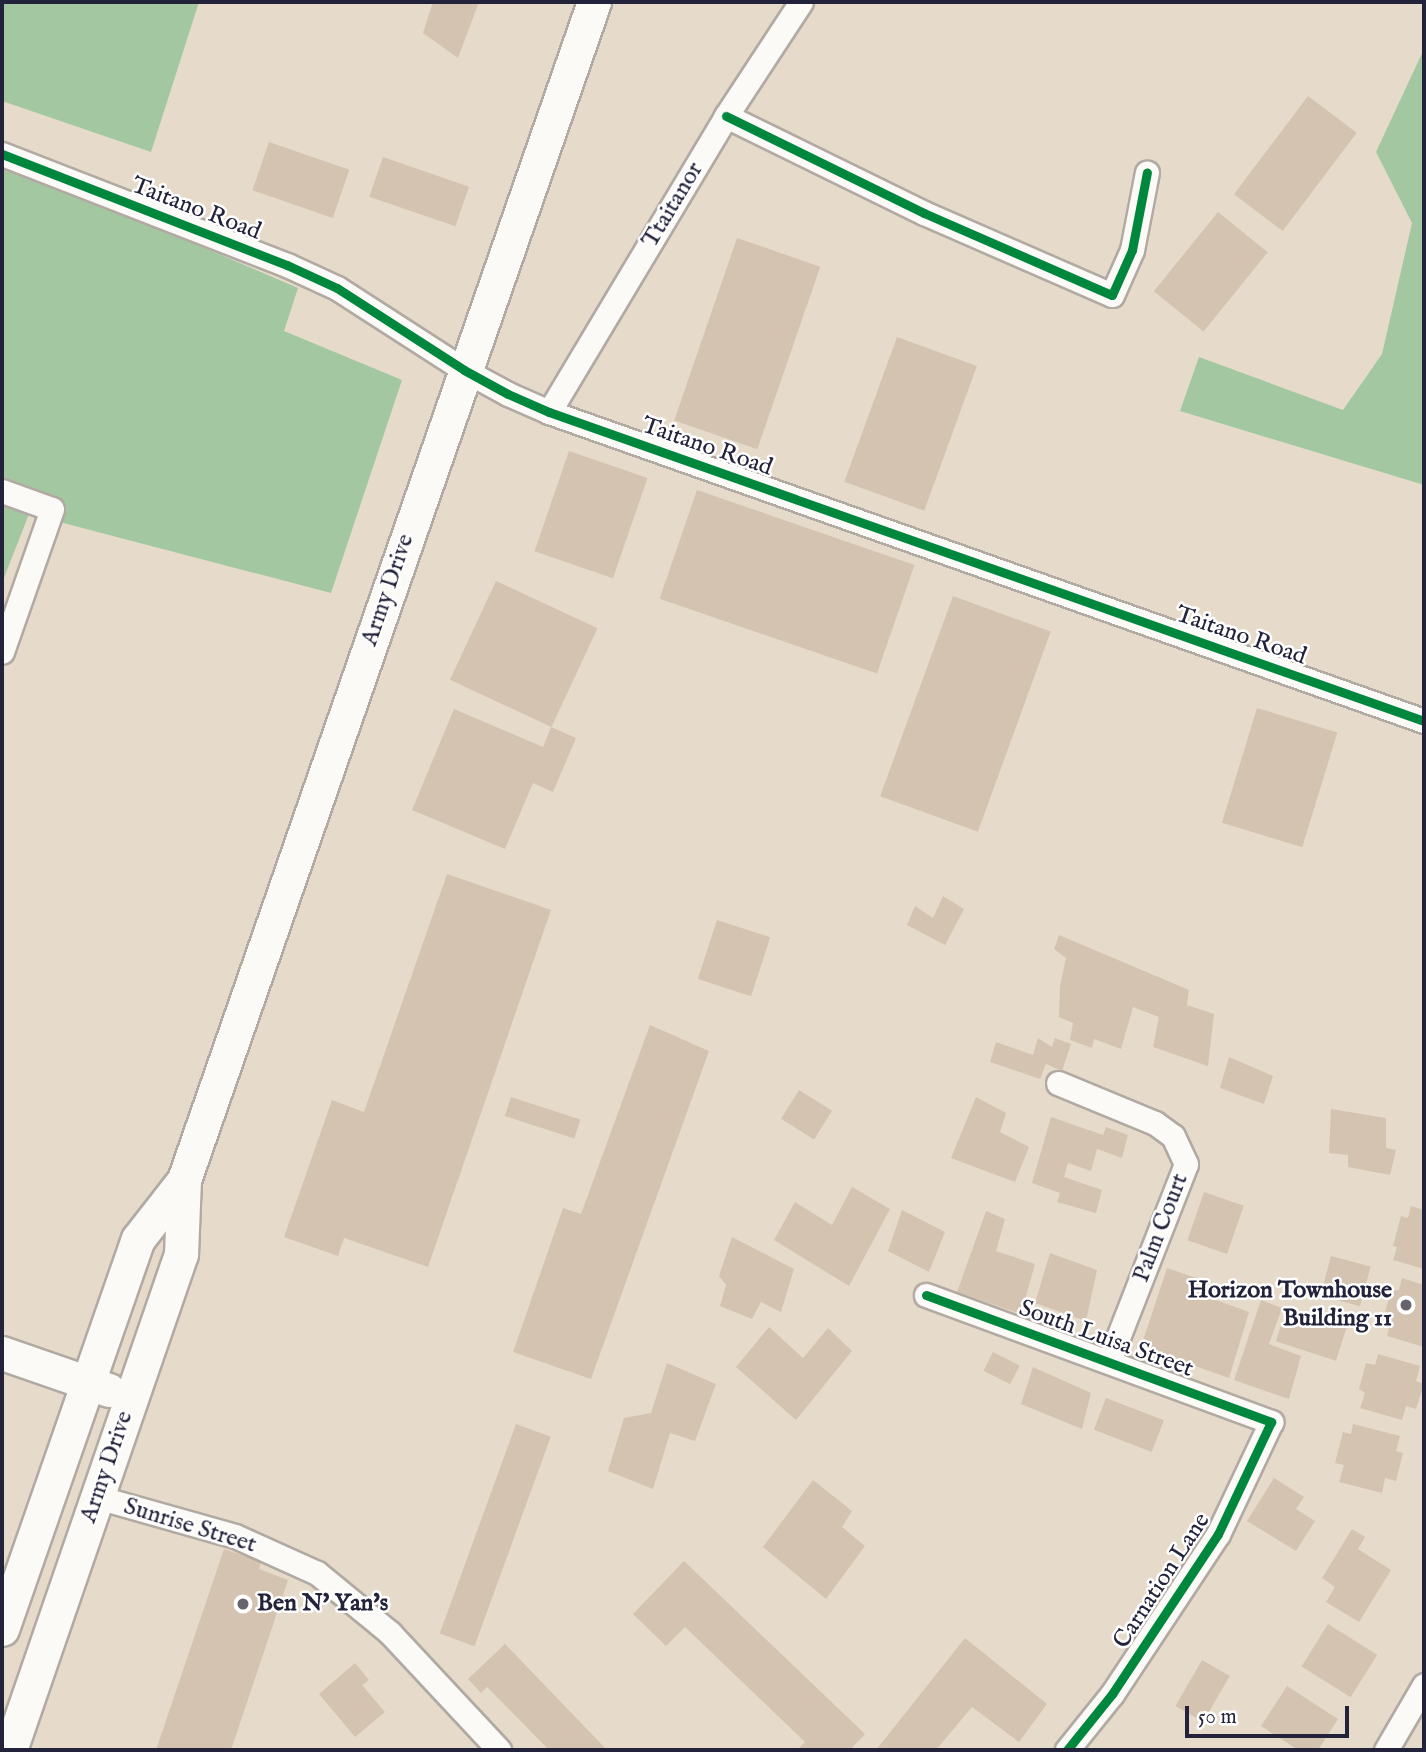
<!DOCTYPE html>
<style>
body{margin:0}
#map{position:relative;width:1426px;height:1752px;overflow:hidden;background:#e6dbca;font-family:"IM FELL English",serif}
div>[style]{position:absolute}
.forest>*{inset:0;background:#a3c8a1}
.building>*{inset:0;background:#d4c3b0;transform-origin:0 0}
.roads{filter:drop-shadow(2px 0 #b1aaa2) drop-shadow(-2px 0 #b1aaa2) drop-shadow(0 2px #b1aaa2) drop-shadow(0 -2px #b1aaa2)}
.minor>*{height:23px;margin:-11.5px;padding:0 11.5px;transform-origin:11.5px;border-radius:11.5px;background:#fbfaf7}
.secondary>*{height:33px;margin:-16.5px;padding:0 16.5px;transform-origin:16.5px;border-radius:16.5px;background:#fbfaf7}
.cycleway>*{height:9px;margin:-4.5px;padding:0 4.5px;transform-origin:4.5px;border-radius:4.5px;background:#00873e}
.dots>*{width:19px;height:19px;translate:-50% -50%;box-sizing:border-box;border:4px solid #fff;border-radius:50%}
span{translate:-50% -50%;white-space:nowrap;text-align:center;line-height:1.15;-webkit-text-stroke:5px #fff;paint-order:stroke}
.street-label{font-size:24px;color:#22223b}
.poi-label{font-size:24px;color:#22223b;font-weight:700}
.right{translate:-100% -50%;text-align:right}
.left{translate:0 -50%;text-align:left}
.frame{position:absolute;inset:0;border:4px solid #22223b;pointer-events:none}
.scale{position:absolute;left:1185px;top:1706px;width:164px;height:32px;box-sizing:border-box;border:4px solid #22223b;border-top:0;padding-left:9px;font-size:21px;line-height:24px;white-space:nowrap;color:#22223b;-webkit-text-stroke:5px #fff;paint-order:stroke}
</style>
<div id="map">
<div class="forest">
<i style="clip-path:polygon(2px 2px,199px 2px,151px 152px,2px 101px)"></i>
<i style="clip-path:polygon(1424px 49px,1424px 485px,1180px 411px,1199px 357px,1343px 410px,1382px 354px,1412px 223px,1376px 152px)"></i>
<i style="clip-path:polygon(2px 166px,98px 202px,298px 288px,284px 331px,402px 380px,331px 593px,29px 514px,2px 583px)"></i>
</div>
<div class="building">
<i style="clip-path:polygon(433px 2px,479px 2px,458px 58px,423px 33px)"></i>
<i style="left:1308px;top:96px;width:61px;height:123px;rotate:37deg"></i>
<i style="left:269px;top:142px;width:85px;height:51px;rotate:19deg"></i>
<i style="left:383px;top:157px;width:91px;height:42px;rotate:19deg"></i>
<i style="left:1218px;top:212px;width:64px;height:102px;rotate:39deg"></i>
<i style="left:737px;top:238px;width:88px;height:193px;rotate:19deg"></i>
<i style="left:897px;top:337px;width:85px;height:154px;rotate:20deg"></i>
<i style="left:569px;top:451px;width:83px;height:106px;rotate:19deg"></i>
<i style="left:697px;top:490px;width:230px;height:115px;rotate:19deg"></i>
<i style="left:496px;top:581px;width:112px;height:109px;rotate:25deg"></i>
<i style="left:953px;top:596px;width:104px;height:213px;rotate:20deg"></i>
<i style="left:1257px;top:708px;width:84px;height:120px;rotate:17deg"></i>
<i style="clip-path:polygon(454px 709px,543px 747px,551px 727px,576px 738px,553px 792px,533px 783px,505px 849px,412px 810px)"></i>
<i style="clip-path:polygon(447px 874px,551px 910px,428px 1267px,344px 1238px,338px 1256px,284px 1237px,332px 1100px,364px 1112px)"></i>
<i style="clip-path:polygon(943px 896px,964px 909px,945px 945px,907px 925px,915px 906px,933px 918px)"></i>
<i style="left:717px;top:920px;width:56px;height:62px;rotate:18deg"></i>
<i style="clip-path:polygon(1059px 935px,1189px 990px,1187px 1005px,1214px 1014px,1208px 1066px,1153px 1047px,1159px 1017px,1133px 1007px,1121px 1049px,1094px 1039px,1092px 1048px,1070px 1040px,1073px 1023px,1059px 1017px,1060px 986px,1066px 958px,1054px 949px)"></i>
<i style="clip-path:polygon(650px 1025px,709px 1051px,591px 1379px,513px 1352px,563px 1208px,581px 1214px)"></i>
<i style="clip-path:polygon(1038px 1038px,1052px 1047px,1055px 1038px,1071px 1044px,1062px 1071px,1046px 1064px,1040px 1079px,990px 1062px,996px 1042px,1033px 1055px)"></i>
<i style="clip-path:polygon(1229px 1057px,1273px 1076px,1264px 1104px,1220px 1088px)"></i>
<i style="left:799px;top:1090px;width:39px;height:34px;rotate:32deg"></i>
<i style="left:511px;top:1097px;width:73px;height:20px;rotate:18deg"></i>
<i style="clip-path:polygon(976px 1097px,1006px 1113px,1000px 1132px,1029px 1147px,1015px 1182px,951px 1158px)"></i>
<i style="clip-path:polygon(1331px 1109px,1386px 1118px,1386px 1148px,1396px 1150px,1390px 1175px,1348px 1167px,1348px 1155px,1329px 1153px)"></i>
<i style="clip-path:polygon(1051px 1117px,1103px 1135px,1106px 1127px,1128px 1135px,1122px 1158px,1097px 1149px,1091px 1171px,1068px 1163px,1064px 1177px,1102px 1190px,1096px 1213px,1057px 1202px,1060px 1193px,1032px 1183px)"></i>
<i style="clip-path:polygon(852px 1187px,890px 1209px,849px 1286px,774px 1240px,795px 1202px,832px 1225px)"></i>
<i style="left:1204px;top:1192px;width:42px;height:51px;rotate:19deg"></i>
<i style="clip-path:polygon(1411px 1206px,1424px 1210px,1424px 1269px,1393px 1260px,1397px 1247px,1393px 1246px,1401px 1216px,1408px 1218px)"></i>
<i style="clip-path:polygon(902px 1210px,945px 1232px,929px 1272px,888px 1251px)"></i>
<i style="clip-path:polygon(986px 1211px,1005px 1219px,996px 1251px,1035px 1264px,1021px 1314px,957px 1292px)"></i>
<i style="clip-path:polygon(732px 1237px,794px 1269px,781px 1312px,761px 1302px,752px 1319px,720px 1306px,726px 1285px,719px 1276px)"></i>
<i style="clip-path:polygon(1050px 1253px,1097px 1270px,1086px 1321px,1035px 1303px)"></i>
<i style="left:1331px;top:1256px;width:41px;height:41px;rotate:15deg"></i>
<i style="clip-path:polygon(1167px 1268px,1208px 1282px,1205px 1296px,1249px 1312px,1229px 1378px,1141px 1347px)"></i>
<i style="clip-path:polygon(1402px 1278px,1424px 1285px,1424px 1347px,1387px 1336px,1391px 1321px,1383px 1319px,1391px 1291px,1399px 1290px)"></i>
<i style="clip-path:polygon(1261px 1300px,1282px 1308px,1269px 1344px,1301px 1356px,1289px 1399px,1234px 1380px)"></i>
<i style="left:1287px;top:1307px;width:63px;height:36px;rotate:18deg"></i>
<i style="clip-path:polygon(769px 1327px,803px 1358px,828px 1328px,852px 1351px,796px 1420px,736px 1367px)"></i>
<i style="left:993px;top:1352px;width:30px;height:21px;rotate:27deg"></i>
<i style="clip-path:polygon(1378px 1354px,1420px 1366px,1416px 1381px,1424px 1384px,1416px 1409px,1406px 1406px,1402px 1420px,1360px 1408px,1365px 1393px,1359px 1389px,1366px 1363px,1375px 1365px)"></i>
<i style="clip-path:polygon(667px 1363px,716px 1384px,695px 1441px,670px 1433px,653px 1489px,608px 1471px,624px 1418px,651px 1413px)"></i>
<i style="clip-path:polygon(1033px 1367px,1091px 1393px,1082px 1429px,1021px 1404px)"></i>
<i style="left:1106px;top:1398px;width:62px;height:34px;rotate:21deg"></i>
<i style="left:516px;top:1424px;width:37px;height:223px;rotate:20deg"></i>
<i style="clip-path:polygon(1353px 1424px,1400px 1436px,1396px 1451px,1403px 1453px,1396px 1481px,1385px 1478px,1382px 1493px,1339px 1482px,1344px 1465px,1335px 1463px,1343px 1432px,1351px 1434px)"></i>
<i style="clip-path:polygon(1274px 1478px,1304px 1497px,1296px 1509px,1315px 1521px,1296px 1551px,1247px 1521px)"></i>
<i style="clip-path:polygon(813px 1480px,852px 1511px,842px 1527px,865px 1546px,826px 1599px,763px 1547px)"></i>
<i style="clip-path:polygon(1352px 1529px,1365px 1537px,1358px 1549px,1391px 1570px,1359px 1622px,1326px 1602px,1335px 1587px,1322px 1578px)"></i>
<i style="clip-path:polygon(224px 1549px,261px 1562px,259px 1569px,288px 1580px,231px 1750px,156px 1750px)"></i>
<i style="clip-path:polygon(684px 1561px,865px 1734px,850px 1750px,797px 1750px,805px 1742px,685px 1627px,666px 1646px,633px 1614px)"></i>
<i style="left:1328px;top:1624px;width:58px;height:50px;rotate:32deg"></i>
<i style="clip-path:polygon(965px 1638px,1047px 1704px,1019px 1742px,972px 1707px,936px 1750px,876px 1750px)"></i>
<i style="clip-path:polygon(505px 1644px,607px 1750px,549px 1750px,487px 1687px,481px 1693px,468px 1679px)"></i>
<i style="left:1202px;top:1660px;width:32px;height:53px;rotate:30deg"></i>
<i style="clip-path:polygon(355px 1663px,369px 1680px,362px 1685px,385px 1712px,355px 1737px,319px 1694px)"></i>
<i style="clip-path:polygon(1287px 1686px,1338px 1719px,1318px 1750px,1298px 1750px,1261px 1726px)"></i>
</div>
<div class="roads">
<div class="minor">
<i style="left:726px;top:116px;width:220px;rotate:26.1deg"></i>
<i style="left:924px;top:213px;width:205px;rotate:23.6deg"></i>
<i style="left:1112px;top:295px;width:49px;rotate:-66deg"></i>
<i style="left:1132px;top:250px;width:79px;rotate:-79.1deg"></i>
<i style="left:2px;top:154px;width:306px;rotate:21.3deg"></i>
<i style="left:287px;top:265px;width:55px;rotate:24.7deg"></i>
<i style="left:337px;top:288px;width:151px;rotate:32.8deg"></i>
<i style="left:464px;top:370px;width:50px;rotate:28.6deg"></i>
<i style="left:508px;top:394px;width:45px;rotate:23.7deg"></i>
<i style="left:549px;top:412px;width:928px;rotate:19.45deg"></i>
<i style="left:549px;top:412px;width:345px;rotate:-59.1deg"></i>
<i style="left:726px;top:116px;width:136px;rotate:-56.7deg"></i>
<i style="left:2px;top:491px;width:53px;rotate:19.8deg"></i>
<i style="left:52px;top:509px;width:151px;rotate:109.3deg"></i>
<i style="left:1058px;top:1083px;width:105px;rotate:22.4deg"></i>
<i style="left:1155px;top:1123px;width:22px;rotate:36deg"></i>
<i style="left:1173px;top:1136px;width:31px;rotate:65deg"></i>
<i style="left:1186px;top:1164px;width:211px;rotate:111.4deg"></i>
<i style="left:926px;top:1295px;width:368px;rotate:20.2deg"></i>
<i style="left:1271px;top:1422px;width:124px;rotate:115.3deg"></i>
<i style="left:1218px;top:1534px;width:192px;rotate:123.5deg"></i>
<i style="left:1112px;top:1694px;width:72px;rotate:128.8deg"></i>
<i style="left:97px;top:1497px;width:143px;rotate:15.8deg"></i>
<i style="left:235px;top:1536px;width:90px;rotate:24.3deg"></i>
<i style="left:317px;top:1573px;width:94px;rotate:39.4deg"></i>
<i style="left:390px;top:1633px;width:160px;rotate:47deg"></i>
<i style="left:1386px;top:1750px;width:75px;rotate:-59.7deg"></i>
</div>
<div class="secondary">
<i style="left:2px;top:1353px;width:113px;rotate:19.1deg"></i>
<i style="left:2px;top:1629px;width:413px;rotate:-70.8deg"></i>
<i style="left:138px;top:1239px;width:75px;rotate:-52.1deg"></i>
<i style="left:10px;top:1750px;width:525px;rotate:-70.98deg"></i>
<i style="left:181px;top:1254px;width:74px;rotate:-87.7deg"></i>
<i style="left:184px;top:1180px;width:1247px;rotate:-70.81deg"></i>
</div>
</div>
<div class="cycleway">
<i style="left:726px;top:116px;width:220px;rotate:26.1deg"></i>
<i style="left:924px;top:213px;width:205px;rotate:23.6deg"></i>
<i style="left:1112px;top:295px;width:49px;rotate:-66deg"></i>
<i style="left:1132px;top:250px;width:79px;rotate:-79.1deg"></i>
<i style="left:2px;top:154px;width:306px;rotate:21.3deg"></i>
<i style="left:287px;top:265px;width:55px;rotate:24.7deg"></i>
<i style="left:337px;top:288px;width:151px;rotate:32.8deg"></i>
<i style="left:464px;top:370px;width:50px;rotate:28.6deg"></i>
<i style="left:508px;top:394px;width:45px;rotate:23.7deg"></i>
<i style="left:549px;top:412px;width:928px;rotate:19.45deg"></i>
<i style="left:926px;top:1295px;width:368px;rotate:20.2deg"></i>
<i style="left:1271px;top:1422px;width:124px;rotate:115.3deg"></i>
<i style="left:1218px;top:1534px;width:192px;rotate:123.5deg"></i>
<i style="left:1112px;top:1694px;width:72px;rotate:128.8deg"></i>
</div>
<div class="dots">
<i style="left:1406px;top:1305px;background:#67636d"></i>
<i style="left:243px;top:1604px;background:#67636d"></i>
</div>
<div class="street-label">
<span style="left:673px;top:205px;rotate:-59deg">Ttaitanor</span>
<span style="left:196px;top:209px;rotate:21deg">Taitano Road</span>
<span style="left:707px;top:447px;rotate:19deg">Taitano Road</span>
<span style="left:388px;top:590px;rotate:-71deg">Army Drive</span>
<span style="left:1241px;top:636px;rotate:19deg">Taitano Road</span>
<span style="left:1161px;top:1228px;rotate:-69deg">Palm Court</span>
<span style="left:1106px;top:1339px;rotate:20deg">South Luisa Street</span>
<span style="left:107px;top:1467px;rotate:-71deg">Army Drive</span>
<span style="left:190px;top:1526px;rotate:17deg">Sunrise Street</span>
<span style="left:1162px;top:1581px;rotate:-57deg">Carnation Lane</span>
</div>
<div class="poi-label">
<span class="right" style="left:1392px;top:1305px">Horizon Townhouse<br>Building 11</span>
<span class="left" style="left:257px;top:1604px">Ben N' Yan's</span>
</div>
<div class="frame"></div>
<div class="scale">50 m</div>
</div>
